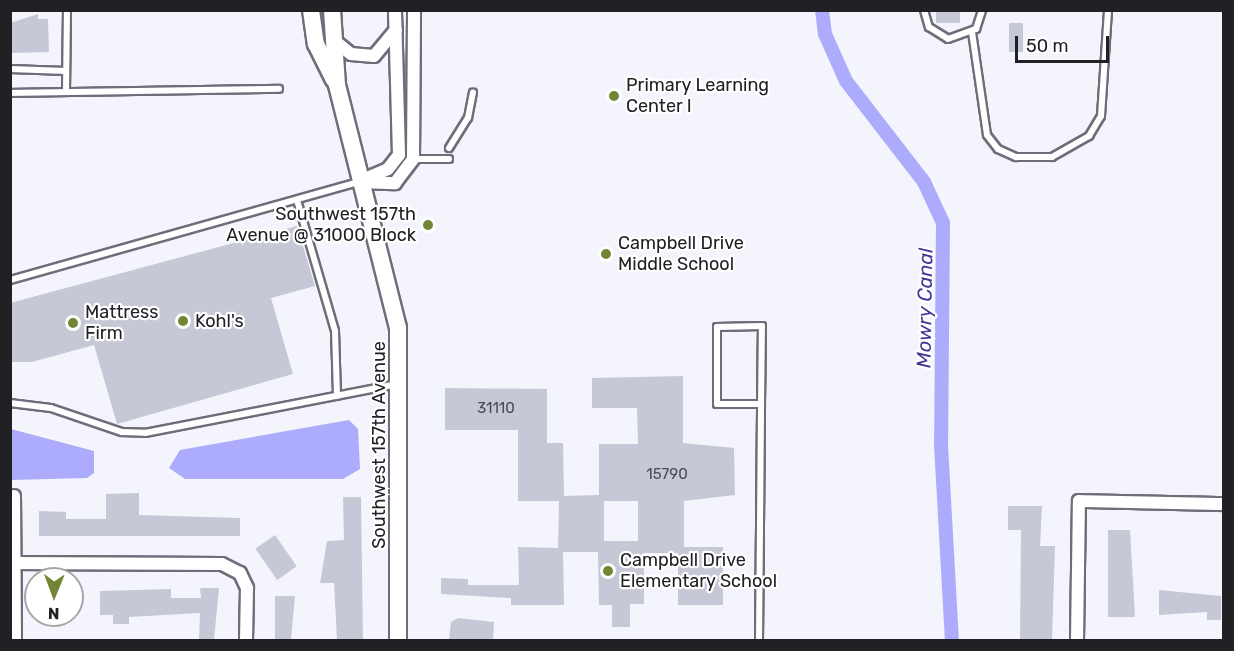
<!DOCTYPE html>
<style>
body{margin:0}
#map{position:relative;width:1234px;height:651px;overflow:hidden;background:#f4f4fd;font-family:Rubik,sans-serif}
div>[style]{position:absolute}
.water>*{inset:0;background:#adacfc}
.canal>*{height:14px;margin:-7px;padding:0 7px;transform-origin:7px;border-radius:7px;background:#adacfc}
.building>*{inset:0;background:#c7c8d6;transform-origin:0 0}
.roads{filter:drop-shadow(2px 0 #6e6e7b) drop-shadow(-2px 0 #6e6e7b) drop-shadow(0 2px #6e6e7b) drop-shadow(0 -2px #6e6e7b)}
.lane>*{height:6px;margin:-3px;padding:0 3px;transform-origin:3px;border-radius:3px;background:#fff}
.street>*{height:12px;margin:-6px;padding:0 6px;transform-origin:6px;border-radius:6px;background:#fff}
.secondary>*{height:16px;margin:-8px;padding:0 8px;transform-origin:8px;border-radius:8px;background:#fff}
.dots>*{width:16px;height:16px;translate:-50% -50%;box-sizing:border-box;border:3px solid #fff;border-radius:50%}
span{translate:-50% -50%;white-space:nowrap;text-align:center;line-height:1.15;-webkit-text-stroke:4.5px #fff;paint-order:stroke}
.number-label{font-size:15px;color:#4a4a51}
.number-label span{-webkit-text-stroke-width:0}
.poi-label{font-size:18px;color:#202025}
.left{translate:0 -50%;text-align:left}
.right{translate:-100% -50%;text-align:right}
.street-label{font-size:18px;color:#202025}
.water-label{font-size:20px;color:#443793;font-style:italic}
.frame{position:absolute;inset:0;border:12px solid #202025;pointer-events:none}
.north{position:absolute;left:24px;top:567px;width:60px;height:60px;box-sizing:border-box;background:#fff;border:2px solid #a6a6a8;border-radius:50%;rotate:181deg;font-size:16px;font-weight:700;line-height:24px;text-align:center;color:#202025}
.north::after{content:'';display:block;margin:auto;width:21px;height:27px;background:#718535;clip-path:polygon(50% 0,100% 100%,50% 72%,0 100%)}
.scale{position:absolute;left:1015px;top:36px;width:94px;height:27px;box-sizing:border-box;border:3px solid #202025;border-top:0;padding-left:8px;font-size:18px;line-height:21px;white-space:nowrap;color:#202025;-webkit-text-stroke:4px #fff;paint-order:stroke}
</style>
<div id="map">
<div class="water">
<i style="clip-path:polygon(349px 420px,358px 429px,360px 469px,343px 479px,185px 479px,169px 468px,180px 450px)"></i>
<i style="clip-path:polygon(11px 429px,94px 451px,94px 473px,87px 478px,11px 480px)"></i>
</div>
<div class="canal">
<i style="left:822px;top:10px;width:24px;rotate:83deg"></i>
<i style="left:825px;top:34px;width:51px;rotate:65.9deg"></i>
<i style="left:846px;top:81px;width:128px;rotate:52.3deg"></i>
<i style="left:924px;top:182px;width:45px;rotate:65.1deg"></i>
<i style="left:943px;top:223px;width:222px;rotate:90.5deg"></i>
<i style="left:941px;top:445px;width:195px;rotate:86.8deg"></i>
</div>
<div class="building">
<i style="left:936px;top:10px;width:24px;height:13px"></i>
<i style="clip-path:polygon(38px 14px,38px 19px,48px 19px,49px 52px,10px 53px,10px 23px)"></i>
<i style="left:1009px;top:23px;width:14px;height:29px"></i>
<i style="clip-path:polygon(297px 226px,315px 286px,271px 298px,293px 374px,117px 424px,94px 345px,32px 362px,10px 362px,10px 303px)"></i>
<i style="clip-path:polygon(evenodd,683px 376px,683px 443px,734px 448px,735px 495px,684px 501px,684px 547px,723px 547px,723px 605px,678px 605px,678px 553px,644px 553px,644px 604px,630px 604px,630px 627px,612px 627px,612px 605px,599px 605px,598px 552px,563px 552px,564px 605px,511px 605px,511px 598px,441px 594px,441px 578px,468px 579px,468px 585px,519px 585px,518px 547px,558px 548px,559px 501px,518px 501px,518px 430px,445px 430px,445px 388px,547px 389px,547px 443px,563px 443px,564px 496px,599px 495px,599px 444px,638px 444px,637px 408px,592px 408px,592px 378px,683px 376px,604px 501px,638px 501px,638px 541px,604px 541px,604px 501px)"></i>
<i style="clip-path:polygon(139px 493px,139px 515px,240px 518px,240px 536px,39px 536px,39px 511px,66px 512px,66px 519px,106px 519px,106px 494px)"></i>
<i style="clip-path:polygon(343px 497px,361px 497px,363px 640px,337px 640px,334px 583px,320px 583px,327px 541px,344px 540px)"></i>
<i style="clip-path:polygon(1008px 506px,1042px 506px,1040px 546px,1055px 546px,1052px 640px,1020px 640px,1021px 530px,1008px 530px)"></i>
<i style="clip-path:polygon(1108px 530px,1130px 530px,1135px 617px,1108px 617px)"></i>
<i style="left:275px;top:535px;width:38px;height:24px;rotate:55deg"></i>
<i style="clip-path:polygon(200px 588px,219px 588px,214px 640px,199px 640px,200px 613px,129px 617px,129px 624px,113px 624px,113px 615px,100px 615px,100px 591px,171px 589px,171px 598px,201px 598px)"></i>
<i style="clip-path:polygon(1159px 590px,1221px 596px,1221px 620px,1207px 620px,1207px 612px,1159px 615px)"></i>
<i style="clip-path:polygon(275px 596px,295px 596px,291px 640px,275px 640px)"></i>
<i style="clip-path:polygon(458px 618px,494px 622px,493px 640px,449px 640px,451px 622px)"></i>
</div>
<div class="roads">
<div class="lane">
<i style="left:924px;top:10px;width:18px;rotate:74deg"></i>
<i style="left:929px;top:27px;width:22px;rotate:32deg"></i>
<i style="left:948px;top:39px;width:30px;rotate:-20deg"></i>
<i style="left:976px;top:29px;width:20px;rotate:-72deg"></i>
<i style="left:972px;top:32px;width:104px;rotate:81.7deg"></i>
<i style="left:987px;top:135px;width:18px;rotate:52deg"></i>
<i style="left:998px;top:149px;width:20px;rotate:24deg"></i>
<i style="left:1016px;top:157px;width:36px"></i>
<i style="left:1052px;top:157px;width:43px;rotate:-29.6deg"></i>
<i style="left:1089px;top:136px;width:23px;rotate:-59deg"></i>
<i style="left:1101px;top:116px;width:106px;rotate:-86.2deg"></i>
<i style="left:10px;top:69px;width:56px;rotate:2deg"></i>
<i style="left:66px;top:91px;width:81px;rotate:-89.3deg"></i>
<i style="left:10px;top:93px;width:269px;rotate:-0.9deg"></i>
<i style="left:449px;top:148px;width:36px;rotate:-58deg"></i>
<i style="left:468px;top:118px;width:26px;rotate:-79deg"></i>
<i style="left:414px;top:159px;width:35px"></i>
<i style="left:297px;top:200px;width:136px;rotate:73.8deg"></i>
<i style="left:335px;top:331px;width:65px;rotate:88.2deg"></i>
<i style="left:10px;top:280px;width:362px;rotate:-15.7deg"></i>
<i style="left:10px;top:403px;width:41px;rotate:7deg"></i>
<i style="left:51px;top:408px;width:75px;rotate:18.7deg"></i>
<i style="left:122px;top:432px;width:23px;rotate:2deg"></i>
<i style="left:145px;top:433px;width:257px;rotate:-11deg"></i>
<i style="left:759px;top:640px;width:236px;rotate:-89.5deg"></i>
<i style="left:761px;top:404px;width:78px;rotate:-89.3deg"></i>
<i style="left:762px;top:326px;width:45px;rotate:178.7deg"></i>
<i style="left:717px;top:327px;width:77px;rotate:90deg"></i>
<i style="left:717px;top:404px;width:44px"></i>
</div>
<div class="street">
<i style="left:336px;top:42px;width:19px;rotate:39deg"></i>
<i style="left:351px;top:54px;width:23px;rotate:5deg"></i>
<i style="left:374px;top:56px;width:34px;rotate:-50deg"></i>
<i style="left:360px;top:181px;width:30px;rotate:-23deg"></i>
<i style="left:388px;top:169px;width:18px;rotate:-52deg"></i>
<i style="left:399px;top:155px;width:145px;rotate:-91.6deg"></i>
<i style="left:359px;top:182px;width:36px;rotate:2deg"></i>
<i style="left:395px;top:183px;width:30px;rotate:-53deg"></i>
<i style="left:413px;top:159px;width:149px;rotate:-89.6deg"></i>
<i style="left:14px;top:496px;width:144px;rotate:89.6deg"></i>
<i style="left:10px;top:563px;width:212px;rotate:0.3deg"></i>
<i style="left:222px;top:564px;width:20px;rotate:27deg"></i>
<i style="left:240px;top:573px;width:17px;rotate:65deg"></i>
<i style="left:247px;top:588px;width:52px;rotate:91.1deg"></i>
<i style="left:1077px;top:640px;width:139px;rotate:-89.2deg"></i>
<i style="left:1079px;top:501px;width:145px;rotate:1.2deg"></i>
</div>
<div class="secondary">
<i style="left:311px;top:10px;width:34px;rotate:82deg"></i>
<i style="left:316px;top:44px;width:40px;rotate:63.4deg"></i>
<i style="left:332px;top:10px;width:75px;rotate:86.2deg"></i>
<i style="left:337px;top:85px;width:251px;rotate:75.9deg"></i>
<i style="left:398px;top:328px;width:312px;rotate:90deg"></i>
</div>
</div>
<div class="dots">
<i style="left:614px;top:96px;background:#718535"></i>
<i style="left:428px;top:225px;background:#718535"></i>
<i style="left:606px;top:254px;background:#718535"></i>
<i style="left:183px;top:321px;background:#718535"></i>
<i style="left:73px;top:323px;background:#718535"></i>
<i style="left:608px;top:571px;background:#718535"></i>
</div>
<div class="number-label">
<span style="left:496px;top:409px">31110</span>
<span style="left:667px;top:475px">15790</span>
</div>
<div class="poi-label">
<span class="left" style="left:626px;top:96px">Primary Learning<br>Center I</span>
<span class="right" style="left:416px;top:225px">Southwest 157th<br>Avenue @ 31000 Block</span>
<span class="left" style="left:618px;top:254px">Campbell Drive<br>Middle School</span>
<span class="left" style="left:85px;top:323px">Mattress<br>Firm</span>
<span class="left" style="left:195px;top:321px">Kohl's</span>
<span class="left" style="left:620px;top:571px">Campbell Drive<br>Elementary School</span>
</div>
<div class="street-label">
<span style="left:379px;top:445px;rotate:-90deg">Southwest 157th Avenue</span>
</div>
<div class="water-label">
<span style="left:925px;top:308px;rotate:-89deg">Mowry Canal</span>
</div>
<div class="frame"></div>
<div class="north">N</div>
<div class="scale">50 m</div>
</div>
